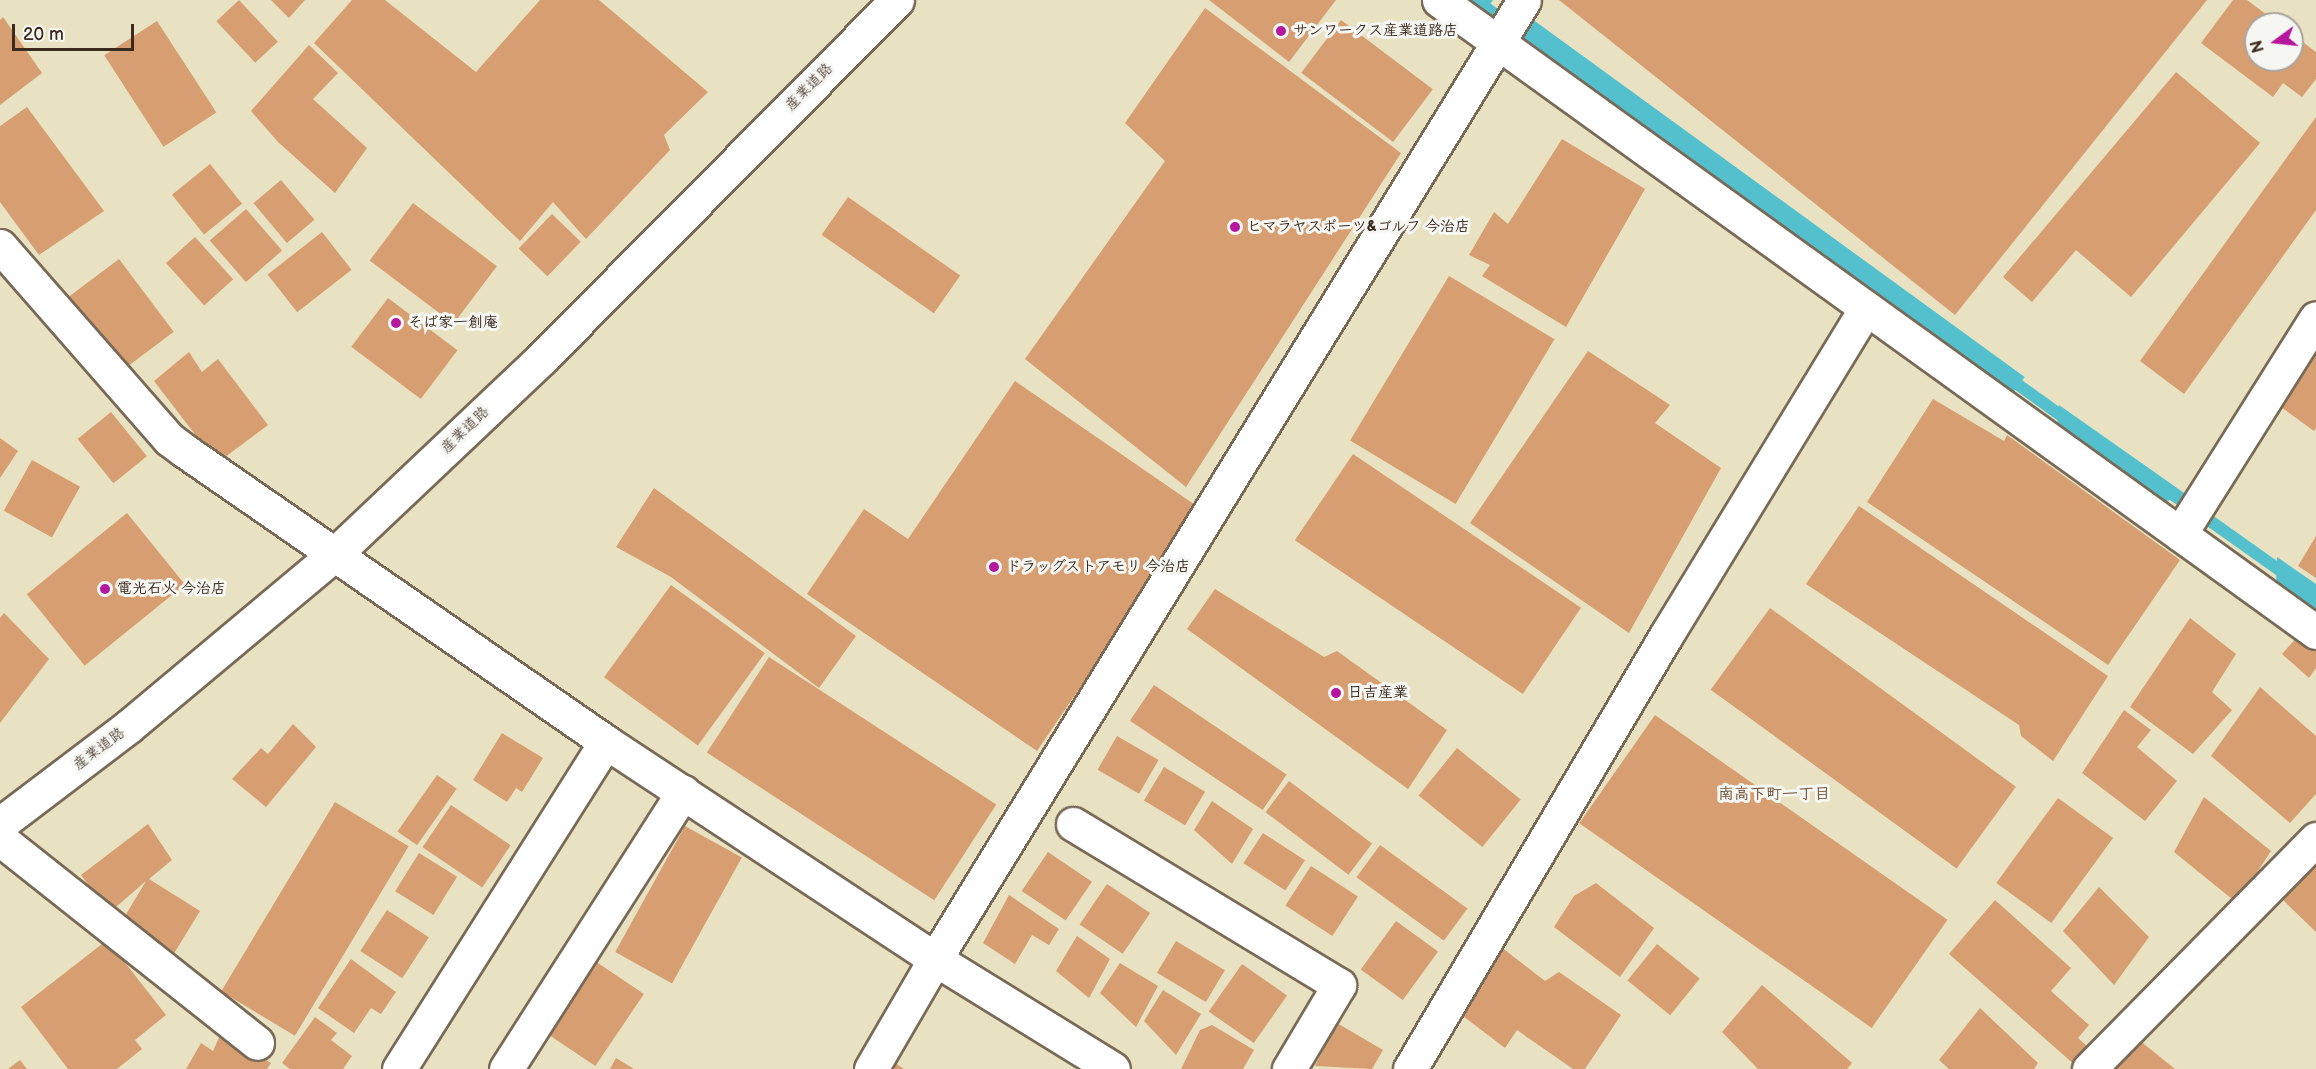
<!DOCTYPE html>
<meta charset="utf-8">
<style>
body{margin:0}
#map{position:relative;width:2316px;height:1069px;overflow:hidden;background:#e8e2c2;font-family:"Balsamiq Sans","Klee One",sans-serif}
div>[style]{position:absolute}
.water>*{inset:0;background:#54c0cd;transform-origin:0 0}
.stream>*{height:12px;margin:-6px;padding:0 6px;transform-origin:6px;border-radius:6px;background:#54c0cd}
.building>*{inset:0;background:#d79e71;transform-origin:0 0}
.roads{filter:drop-shadow(2px 0 #786a57) drop-shadow(-2px 0 #786a57) drop-shadow(0 2px #786a57) drop-shadow(0 -2px #786a57)}
.minor>*{height:33px;margin:-16.5px;padding:0 16.5px;transform-origin:16.5px;border-radius:16.5px;background:#fff}
.dots>*{width:16px;height:16px;translate:-50% -50%;box-sizing:border-box;border:3px solid #f6f6f2;border-radius:50%}
span{translate:-50% -50%;white-space:nowrap;text-align:center;line-height:1.15;-webkit-text-stroke:6px #f6f6f2;paint-order:stroke}
.poi-label{font-size:15px;color:#3b2a1e;font-weight:700}
.left{translate:0 -50%;text-align:left}
.street-label{font-size:15px;color:#3b2a1e}
.neighbourhood-label{font-size:16px;color:#72533b;font-weight:700}
.north{position:absolute;left:2244px;top:12px;width:60px;height:60px;box-sizing:border-box;background:#f6f6f2;border:2px solid #aba49d;border-radius:50%;rotate:255deg;font-size:16px;font-weight:700;line-height:24px;text-align:center;color:#3b2a1e}
.north::after{content:'';display:block;margin:auto;width:21px;height:27px;background:#b5179e;clip-path:polygon(50% 0,100% 100%,50% 72%,0 100%)}
.scale{position:absolute;left:12px;top:24px;width:122px;height:27px;box-sizing:border-box;border:3px solid #3b2a1e;border-top:0;padding-left:8px;font-size:18px;line-height:21px;white-space:nowrap;color:#3b2a1e;-webkit-text-stroke:4px #f6f6f2;paint-order:stroke}
</style>
<div id="map">
<div class="water">
<i style="clip-path:polygon(1461px 0,1493px 0,1482px 15px)"></i>
<i style="left:1532px;top:19px;width:609px;height:29px;rotate:36deg"></i>
<i style="clip-path:polygon(2059px 405px,2187px 495px,2154px 505px,2056px 437px)"></i>
<i style="clip-path:polygon(2277px 557px,2316px 584px,2316px 618px,2276px 591px)"></i>
</div>
<div class="stream">
<i style="left:1476px;top:0;width:39px;rotate:37deg"></i>
<i style="left:2006px;top:376px;width:79px;rotate:35.7deg"></i>
<i style="left:2165px;top:489px;width:151px;rotate:35.3deg"></i>
</div>
<div class="building">
<i style="left:239px;top:0;width:57px;height:31px;rotate:47deg"></i>
<i style="clip-path:polygon(271px 0,305px 0,289px 18px)"></i>
<i style="clip-path:polygon(352px 0,385px 0,476px 72px,540px 0,599px 0,708px 92px,664px 135px,670px 150px,586px 239px,553px 202px,520px 241px,314px 43px)"></i>
<i style="clip-path:polygon(1209px 0,1336px 0,1289px 62px)"></i>
<i style="clip-path:polygon(1559px 0,2207px 0,1955px 315px)"></i>
<i style="clip-path:polygon(2233px 0,2247px 0,2279px 24px,2256px 24px,2256px 60px,2292px 60px,2292px 34px,2316px 52px,2316px 79px,2302px 97px,2283px 83px,2273px 97px,2201px 43px)"></i>
<i style="clip-path:polygon(1205px 8px,1401px 153px,1186px 487px,1025px 359px,1165px 161px,1125px 123px)"></i>
<i style="clip-path:polygon(3px 17px,42px 73px,0 105px,0 20px)"></i>
<i style="left:1341px;top:20px;width:115px;height:66px;rotate:37deg"></i>
<i style="left:157px;top:21px;width:109px;height:63px;rotate:57deg"></i>
<i style="clip-path:polygon(309px 45px,338px 73px,313px 99px,367px 148px,335px 193px,278px 142px,251px 111px)"></i>
<i style="clip-path:polygon(2176px 72px,2260px 143px,2131px 297px,2076px 250px,2032px 302px,2003px 277px)"></i>
<i style="clip-path:polygon(27px 107px,104px 211px,39px 255px,0 202px,0 126px)"></i>
<i style="clip-path:polygon(2316px 117px,2316px 210px,2184px 394px,2140px 361px)"></i>
<i style="clip-path:polygon(1562px 139px,1645px 189px,1566px 327px,1482px 276px,1490px 265px,1469px 255px,1494px 212px,1508px 224px)"></i>
<i style="left:210px;top:164px;width:51px;height:49px;rotate:51deg"></i>
<i style="left:281px;top:180px;width:52px;height:36px;rotate:50deg"></i>
<i style="left:848px;top:197px;width:137px;height:46px;rotate:35deg"></i>
<i style="left:413px;top:203px;width:105px;height:72px;rotate:37deg"></i>
<i style="left:246px;top:209px;width:55px;height:48px;rotate:49deg"></i>
<i style="left:552px;top:214px;width:40px;height:48px;rotate:44deg"></i>
<i style="left:322px;top:232px;width:48px;height:69px;rotate:52deg"></i>
<i style="left:195px;top:237px;width:57px;height:39px;rotate:48deg"></i>
<i style="left:119px;top:259px;width:91px;height:65px;rotate:53deg"></i>
<i style="left:1449px;top:276px;width:123px;height:192px;rotate:31deg"></i>
<i style="left:388px;top:298px;width:87px;height:61px;rotate:37deg"></i>
<i style="clip-path:polygon(2316px 346px,2316px 428px,2314px 431px,2281px 407px)"></i>
<i style="clip-path:polygon(1588px 351px,1670px 405px,1655px 423px,1721px 468px,1629px 633px,1470px 523px)"></i>
<i style="clip-path:polygon(189px 352px,202px 372px,218px 359px,268px 425px,217px 463px,154px 381px)"></i>
<i style="clip-path:polygon(1015px 381px,1201px 509px,1037px 751px,807px 594px,864px 509px,908px 539px)"></i>
<i style="clip-path:polygon(1933px 399px,2004px 441px,2007px 435px,2180px 560px,2108px 665px,1867px 502px)"></i>
<i style="left:111px;top:412px;width:57px;height:43px;rotate:51deg"></i>
<i style="clip-path:polygon(0 438px,18px 451px,0 478px)"></i>
<i style="left:1353px;top:454px;width:275px;height:104px;rotate:34deg"></i>
<i style="left:32px;top:460px;width:55px;height:58px;rotate:29deg"></i>
<i style="clip-path:polygon(654px 488px,856px 636px,819px 688px,671px 577px,616px 547px)"></i>
<i style="clip-path:polygon(1859px 506px,2108px 676px,2053px 761px,2021px 736px,2019px 725px,1806px 584px)"></i>
<i style="left:127px;top:513px;width:92px;height:129px;rotate:51deg"></i>
<i style="clip-path:polygon(2316px 536px,2316px 578px,2298px 566px)"></i>
<i style="left:671px;top:585px;width:116px;height:114px;rotate:36deg"></i>
<i style="clip-path:polygon(1215px 589px,1324px 657px,1337px 651px,1447px 730px,1408px 789px,1187px 629px)"></i>
<i style="left:1770px;top:608px;width:304px;height:101px;rotate:36deg"></i>
<i style="clip-path:polygon(4px 613px,49px 659px,0 723px,0 618px)"></i>
<i style="clip-path:polygon(2190px 618px,2236px 654px,2212px 692px,2232px 710px,2193px 754px,2130px 707px)"></i>
<i style="clip-path:polygon(2298px 636px,2316px 650px,2316px 668px,2309px 678px,2282px 654px)"></i>
<i style="left:769px;top:657px;width:271px;height:114px;rotate:33deg"></i>
<i style="left:1154px;top:685px;width:160px;height:43px;rotate:34deg"></i>
<i style="clip-path:polygon(2260px 687px,2316px 736px,2316px 794px,2290px 823px,2211px 756px)"></i>
<i style="clip-path:polygon(2124px 710px,2151px 730px,2137px 747px,2177px 781px,2145px 821px,2082px 773px)"></i>
<i style="left:1655px;top:715px;width:357px;height:132px;rotate:35deg"></i>
<i style="clip-path:polygon(293px 724px,316px 747px,266px 807px,232px 779px,261px 748px,268px 754px)"></i>
<i style="clip-path:polygon(502px 733px,543px 758px,522px 792px,516px 788px,507px 802px,473px 780px)"></i>
<i style="left:1117px;top:736px;width:48px;height:39px;rotate:30deg"></i>
<i style="left:1457px;top:748px;width:82px;height:61px;rotate:39deg"></i>
<i style="left:1164px;top:767px;width:48px;height:39px;rotate:31deg"></i>
<i style="left:437px;top:775px;width:24px;height:69px;rotate:35deg"></i>
<i style="left:1289px;top:781px;width:104px;height:39px;rotate:37deg"></i>
<i style="clip-path:polygon(2204px 797px,2271px 851px,2237px 903px,2174px 852px)"></i>
<i style="left:2058px;top:798px;width:68px;height:105px;rotate:36deg"></i>
<i style="clip-path:polygon(1212px 801px,1253px 829px,1232px 864px,1194px 830px)"></i>
<i style="left:335px;top:802px;width:86px;height:221px;rotate:31deg"></i>
<i style="left:451px;top:805px;width:72px;height:51px;rotate:34deg"></i>
<i style="clip-path:polygon(148px 824px,172px 860px,149px 879px,200px 911px,173px 955px,122px 921px,146px 881px,109px 913px,81px 875px)"></i>
<i style="left:685px;top:826px;width:65px;height:144px;rotate:29deg"></i>
<i style="left:1263px;top:833px;width:50px;height:36px;rotate:33deg"></i>
<i style="left:1380px;top:845px;width:108px;height:40px;rotate:36deg"></i>
<i style="left:1048px;top:852px;width:53px;height:47px;rotate:34deg"></i>
<i style="left:419px;top:853px;width:45px;height:45px;rotate:32deg"></i>
<i style="clip-path:polygon(2316px 860px,2316px 932px,2283px 900px)"></i>
<i style="left:1311px;top:866px;width:56px;height:47px;rotate:33deg"></i>
<i style="clip-path:polygon(1596px 883px,1654px 928px,1620px 977px,1554px 927px,1574px 896px)"></i>
<i style="left:1107px;top:884px;width:52px;height:49px;rotate:34deg"></i>
<i style="clip-path:polygon(2099px 887px,2149px 937px,2114px 985px,2063px 931px)"></i>
<i style="clip-path:polygon(1009px 895px,1059px 929px,1049px 945px,1032px 935px,1015px 964px,983px 943px)"></i>
<i style="clip-path:polygon(1995px 900px,2071px 968px,2051px 991px,2089px 1025px,2078px 1038px,2090px 1049px,2076px 1066px,1949px 954px)"></i>
<i style="left:387px;top:910px;width:50px;height:49px;rotate:33deg"></i>
<i style="left:1396px;top:921px;width:52px;height:60px;rotate:36deg"></i>
<i style="clip-path:polygon(1077px 936px,1110px 959px,1089px 998px,1056px 971px)"></i>
<i style="left:1176px;top:941px;width:57px;height:37px;rotate:31deg"></i>
<i style="clip-path:polygon(102px 944px,112px 946px,166px 1015px,135px 1040px,142px 1049px,117px 1069px,68px 1069px,21px 1007px)"></i>
<i style="clip-path:polygon(1497px 944px,1545px 981px,1559px 972px,1621px 1015px,1585px 1069px,1573px 1069px,1517px 1030px,1505px 1048px,1455px 1010px)"></i>
<i style="left:1657px;top:944px;width:55px;height:47px;rotate:39deg"></i>
<i style="clip-path:polygon(351px 959px,396px 992px,381px 1014px,371px 1008px,354px 1033px,318px 1008px)"></i>
<i style="left:595px;top:961px;width:59px;height:87px;rotate:34deg"></i>
<i style="clip-path:polygon(1120px 963px,1158px 986px,1136px 1027px,1100px 993px)"></i>
<i style="left:1242px;top:964px;width:55px;height:58px;rotate:35deg"></i>
<i style="clip-path:polygon(1762px 985px,1852px 1063px,1847px 1069px,1758px 1069px,1722px 1032px)"></i>
<i style="clip-path:polygon(1163px 990px,1201px 1014px,1176px 1055px,1144px 1021px)"></i>
<i style="clip-path:polygon(1980px 1008px,2038px 1063px,2034px 1069px,1949px 1069px,1939px 1060px)"></i>
<i style="clip-path:polygon(315px 1017px,337px 1033px,331px 1040px,352px 1056px,343px 1069px,290px 1069px,282px 1063px)"></i>
<i style="clip-path:polygon(1337px 1023px,1383px 1050px,1372px 1069px,1315px 1066px)"></i>
<i style="clip-path:polygon(1212px 1025px,1254px 1050px,1243px 1069px,1181px 1069px,1200px 1030px)"></i>
<i style="clip-path:polygon(221px 1033px,271px 1063px,267px 1069px,186px 1069px,201px 1043px,213px 1051px)"></i>
<i style="clip-path:polygon(2139px 1040px,2175px 1069px,2116px 1069px)"></i>
<i style="clip-path:polygon(616px 1058px,634px 1069px,610px 1069px)"></i>
<i style="clip-path:polygon(20px 1060px,27px 1069px,8px 1069px)"></i>
<i style="clip-path:polygon(895px 1063px,904px 1069px,891px 1069px)"></i>
</div>
<div class="roads">
<div class="minor">
<i style="left:1439px;top:0;width:1081px;rotate:35.78deg"></i>
<i style="left:0;top:246px;width:257px;rotate:48.8deg"></i>
<i style="left:169px;top:439px;width:20px;rotate:37deg"></i>
<i style="left:185px;top:451px;width:512px;rotate:34.65deg"></i>
<i style="left:606px;top:742px;width:394px;rotate:33.4deg"></i>
<i style="left:935px;top:959px;width:209px;rotate:31.7deg"></i>
<i style="left:2180px;top:534px;width:255px;rotate:-57.8deg"></i>
<i style="left:0;top:824px;width:162px;rotate:-37.2deg"></i>
<i style="left:129px;top:726px;width:268px;rotate:-39.9deg"></i>
<i style="left:335px;top:554px;width:285px;rotate:-43.4deg"></i>
<i style="left:542px;top:358px;width:504px;rotate:-45.24deg"></i>
<i style="left:1073px;top:824px;width:311px;rotate:31.2deg"></i>
<i style="left:1339px;top:985px;width:98px;rotate:120.8deg"></i>
<i style="left:0;top:839px;width:328px;rotate:38.4deg"></i>
<i style="left:399px;top:1069px;width:387px;rotate:-57.7deg"></i>
<i style="left:506px;top:1069px;width:329px;rotate:-57.4deg"></i>
<i style="left:871px;top:1069px;width:127px;rotate:-59.8deg"></i>
<i style="left:935px;top:959px;width:1125px;rotate:-58.44deg"></i>
<i style="left:1410px;top:1069px;width:505px;rotate:-59.43deg"></i>
<i style="left:1667px;top:634px;width:382px;rotate:-58.6deg"></i>
<i style="left:2089px;top:1069px;width:323px;rotate:-45.4deg"></i>
</div>
</div>
<div class="dots">
<i style="left:1281px;top:31px;background:#b5179e"></i>
<i style="left:1235px;top:227px;background:#b5179e"></i>
<i style="left:396px;top:323px;background:#b5179e"></i>
<i style="left:994px;top:567px;background:#b5179e"></i>
<i style="left:105px;top:589px;background:#b5179e"></i>
<i style="left:1336px;top:693px;background:#b5179e"></i>
</div>
<div class="poi-label">
<span class="left" style="left:1293px;top:31px">サンワークス産業道路店</span>
<span class="left" style="left:1247px;top:227px">ヒマラヤスポーツ&amp;ゴルフ 今治店</span>
<span class="left" style="left:408px;top:323px">そば家一創庵</span>
<span class="left" style="left:1006px;top:567px">ドラッグストアモリ 今治店</span>
<span class="left" style="left:117px;top:589px">電光石火 今治店</span>
<span class="left" style="left:1348px;top:693px">日吉産業</span>
</div>
<div class="street-label">
<span style="left:809px;top:87px;rotate:-45deg">産業道路</span>
<span style="left:465px;top:430px;rotate:-44deg">産業道路</span>
<span style="left:99px;top:749px;rotate:-37deg">産業道路</span>
</div>
<div class="neighbourhood-label">
<span style="left:1774px;top:795px">南高下町一丁目</span>
</div>
<div class="north">N</div>
<div class="scale">20 m</div>
</div>
